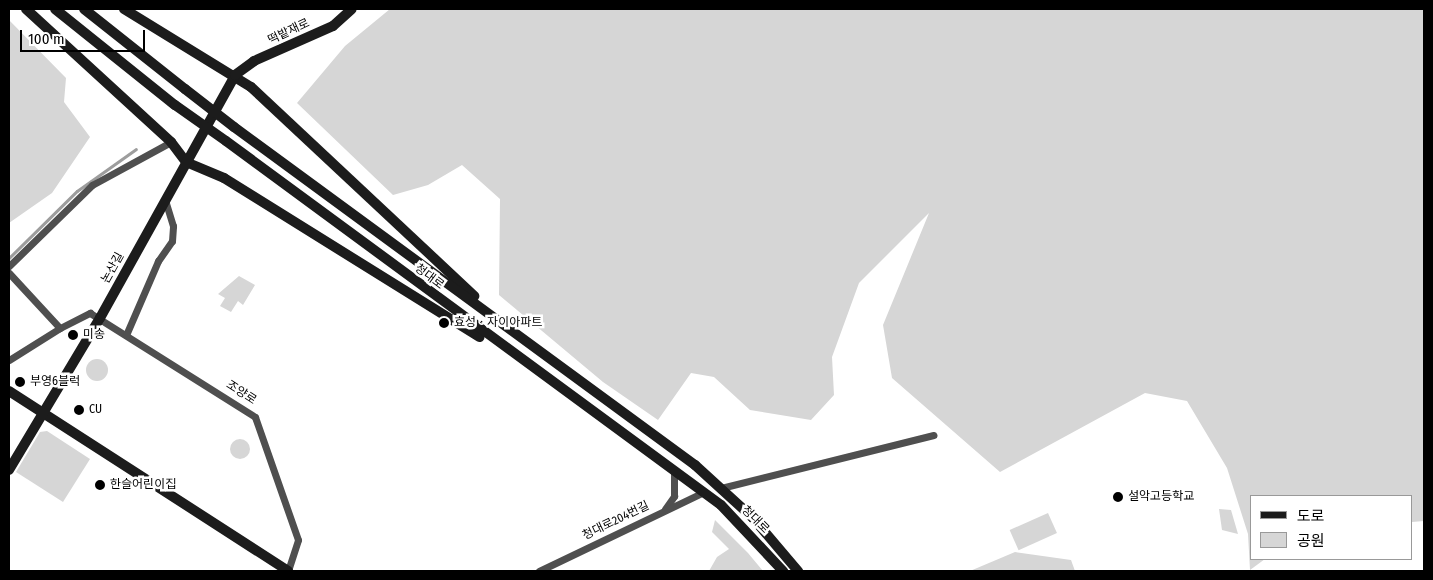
<!DOCTYPE html>
<meta charset="utf-8">
<style>
body{margin:0}
#map{position:relative;width:1433px;height:580px;overflow:hidden;background:#fff;font-family:"Fira Sans Condensed","Noto Sans KR",sans-serif}
div>[style]{position:absolute}
.green>*{inset:0;background:#d6d6d6;transform-origin:0 0}
.round{border-radius:50%}
.stream>*{height:2.5px;margin:-1.25px;padding:0 1.25px;transform-origin:1.25px;border-radius:1.25px;background:#9d9d9d}
.street>*{height:7px;margin:-3.5px;padding:0 3.5px;transform-origin:3.5px;border-radius:3.5px;background:#4f4f4f}
.secondary>*{height:10px;margin:-5px;padding:0 5px;transform-origin:5px;border-radius:5px;background:#1c1c1c}
.secondary-bridge>*{height:10px;margin:-5px;padding:0 5px;transform-origin:5px;border-radius:5px;background:#1c1c1c}
.dots>*{width:14px;height:14px;translate:-50% -50%;box-sizing:border-box;border:2px solid #fff;border-radius:50%}
span{translate:-50% -50%;white-space:nowrap;text-align:center;line-height:1.15;-webkit-text-stroke:5px #fff;paint-order:stroke}
.street-label{font-size:12px;color:#000}
.poi-label{font-size:12px;color:#000}
.left{translate:0 -50%;text-align:left}
.frame{position:absolute;inset:0;border:10px solid #000;pointer-events:none}
.legend{position:absolute;left:1250px;top:495px;width:162px;height:65px;box-sizing:border-box;background:#fff;border:1px solid #999;margin:0;padding:6px 9px;list-style:none;font-size:15px;color:#000}
.legend li{display:flex;align-items:center;gap:10px;height:25px}
.legend b{width:25px;border:1px solid #999}
.scale{position:absolute;left:20px;top:30px;width:125px;height:22px;box-sizing:border-box;border:2px solid #000;border-top:0;padding-left:6px;font-size:15px;line-height:18px;white-space:nowrap;color:#000;-webkit-text-stroke:4px #fff;paint-order:stroke}
</style>
<div id="map">
<div class="green">
<i style="clip-path:polygon(390px 9px,1424px 9px,1424px 521px,1412px 522px,1412px 496px,1252px 496px,1252px 559px,1265px 559px,1250px 570px,1248px 534px,1227px 468px,1187px 401px,1145px 393px,1000px 472px,892px 378px,883px 325px,929px 213px,859px 283px,832px 357px,834px 395px,811px 420px,750px 410px,714px 377px,691px 373px,658px 420px,603px 382px,499px 295px,500px 199px,462px 165px,428px 185px,393px 195px,297px 103px,345px 46px)"></i>
<i style="clip-path:polygon(9px 20px,66px 78px,64px 102px,90px 137px,52px 193px,9px 223px)"></i>
<i style="clip-path:polygon(239px 276px,255px 285px,243px 305px,238px 301px,231px 312px,220px 306px,225px 298px,218px 294px)"></i>
<i class="round" style="left:86px;top:359px;width:22px;height:22px"></i>
<i style="clip-path:polygon(47px 431px,90px 459px,63px 502px,16px 472px,40px 432px)"></i>
<i class="round" style="left:230px;top:439px;width:20px;height:20px"></i>
<i style="clip-path:polygon(1219px 509px,1231px 510px,1238px 534px,1222px 530px)"></i>
<i style="left:1048px;top:513px;width:22px;height:42px;rotate:66deg"></i>
<i style="clip-path:polygon(715px 520px,748px 553px,763px 571px,709px 571px,717px 557px,729px 549px,712px 532px)"></i>
<i style="clip-path:polygon(1015px 552px,1071px 560px,1075px 571px,970px 571px)"></i>
</div>
<div class="stream">
<i style="left:9px;top:258px;width:95px;rotate:-44.6deg"></i>
<i style="left:77px;top:191px;width:72px;rotate:-35.4deg"></i>
</div>
<div class="street">
<i style="left:9px;top:266px;width:116px;rotate:-44.3deg"></i>
<i style="left:92px;top:185px;width:90px;rotate:-28.6deg"></i>
<i style="left:9px;top:273px;width:75px;rotate:47.2deg"></i>
<i style="left:60px;top:328px;width:34px;rotate:-27deg"></i>
<i style="left:90px;top:313px;width:195px;rotate:32.2deg"></i>
<i style="left:255px;top:417px;width:130px;rotate:70.7deg"></i>
<i style="left:298px;top:540px;width:33px;rotate:108deg"></i>
<i style="left:126px;top:335px;width:81px;rotate:-66.6deg"></i>
<i style="left:158px;top:261px;width:24px;rotate:-55deg"></i>
<i style="left:172px;top:241px;width:15px;rotate:-86deg"></i>
<i style="left:173px;top:226px;width:27px;rotate:-107deg"></i>
<i style="left:9px;top:360px;width:60px;rotate:-32.1deg"></i>
<i style="left:721px;top:488px;width:219px;rotate:-14deg"></i>
<i style="left:665px;top:509px;width:16px;rotate:-55deg"></i>
<i style="left:674px;top:496px;width:26px;rotate:-90deg"></i>
<i style="left:539px;top:571px;width:183px;rotate:-25.6deg"></i>
</div>
<div class="secondary">
<i style="left:26px;top:9px;width:197px;rotate:42.5deg"></i>
<i style="left:171px;top:142px;width:25px;rotate:53deg"></i>
<i style="left:186px;top:162px;width:41px;rotate:22.8deg"></i>
<i style="left:224px;top:178px;width:301px;rotate:31.9deg"></i>
<i style="left:55px;top:9px;width:154px;rotate:38.7deg"></i>
<i style="left:84px;top:9px;width:129px;rotate:38.4deg"></i>
<i style="left:124px;top:9px;width:149px;rotate:31.6deg"></i>
<i style="left:251px;top:87px;width:306px;rotate:43.1deg"></i>
<i style="left:234px;top:127px;width:572px;rotate:36.25deg"></i>
<i style="left:695px;top:465px;width:79px;rotate:42.4deg"></i>
<i style="left:753px;top:518px;width:70px;rotate:49.7deg"></i>
<i style="left:226px;top:141px;width:614px;rotate:36.33deg"></i>
<i style="left:721px;top:505px;width:91px;rotate:46.8deg"></i>
<i style="left:9px;top:391px;width:332px;rotate:32.8deg"></i>
<i style="left:9px;top:470px;width:177px;rotate:-59.1deg"></i>
<i style="left:100px;top:318px;width:278px;rotate:-60.9deg"></i>
<i style="left:235px;top:75px;width:24px;rotate:-36deg"></i>
<i style="left:254px;top:61px;width:86px;rotate:-23.9deg"></i>
<i style="left:333px;top:26px;width:25px;rotate:-42deg"></i>
</div>
<div class="secondary-bridge">
<i style="left:185px;top:89px;width:62px;rotate:37.8deg"></i>
<i style="left:175px;top:105px;width:62px;rotate:35.2deg"></i>
</div>
<div class="dots">
<i style="left:444px;top:323px;background:#000"></i>
<i style="left:73px;top:335px;background:#000"></i>
<i style="left:20px;top:382px;background:#000"></i>
<i style="left:79px;top:410px;background:#000"></i>
<i style="left:100px;top:485px;background:#000"></i>
<i style="left:1118px;top:497px;background:#000"></i>
</div>
<div class="street-label">
<span style="left:289px;top:32px;rotate:-25deg">떡밭재로</span>
<span style="left:113px;top:268px;rotate:-61deg">논산길</span>
<span style="left:429px;top:277px;rotate:37deg">청대로</span>
<span style="left:241px;top:393px;rotate:33deg">조양로</span>
<span style="left:755px;top:520px;rotate:45deg">청대로</span>
<span style="left:616px;top:521px;rotate:-26deg">청대로204번길</span>
</div>
<div class="poi-label">
<span class="left" style="left:454px;top:323px">효성ㆍ자이아파트</span>
<span class="left" style="left:83px;top:335px">미송</span>
<span class="left" style="left:30px;top:382px">부영6블럭</span>
<span class="left" style="left:89px;top:410px">CU</span>
<span class="left" style="left:110px;top:485px">한슬어린이집</span>
<span class="left" style="left:1128px;top:497px">설악고등학교</span>
</div>
<div class="frame"></div>
<ul class="legend">
<li><b style="height:6px;background:#1c1c1c"></b>도로</li>
<li><b style="height:14px;background:#d6d6d6"></b>공원</li>
</ul>
<div class="scale">100 m</div>
</div>
